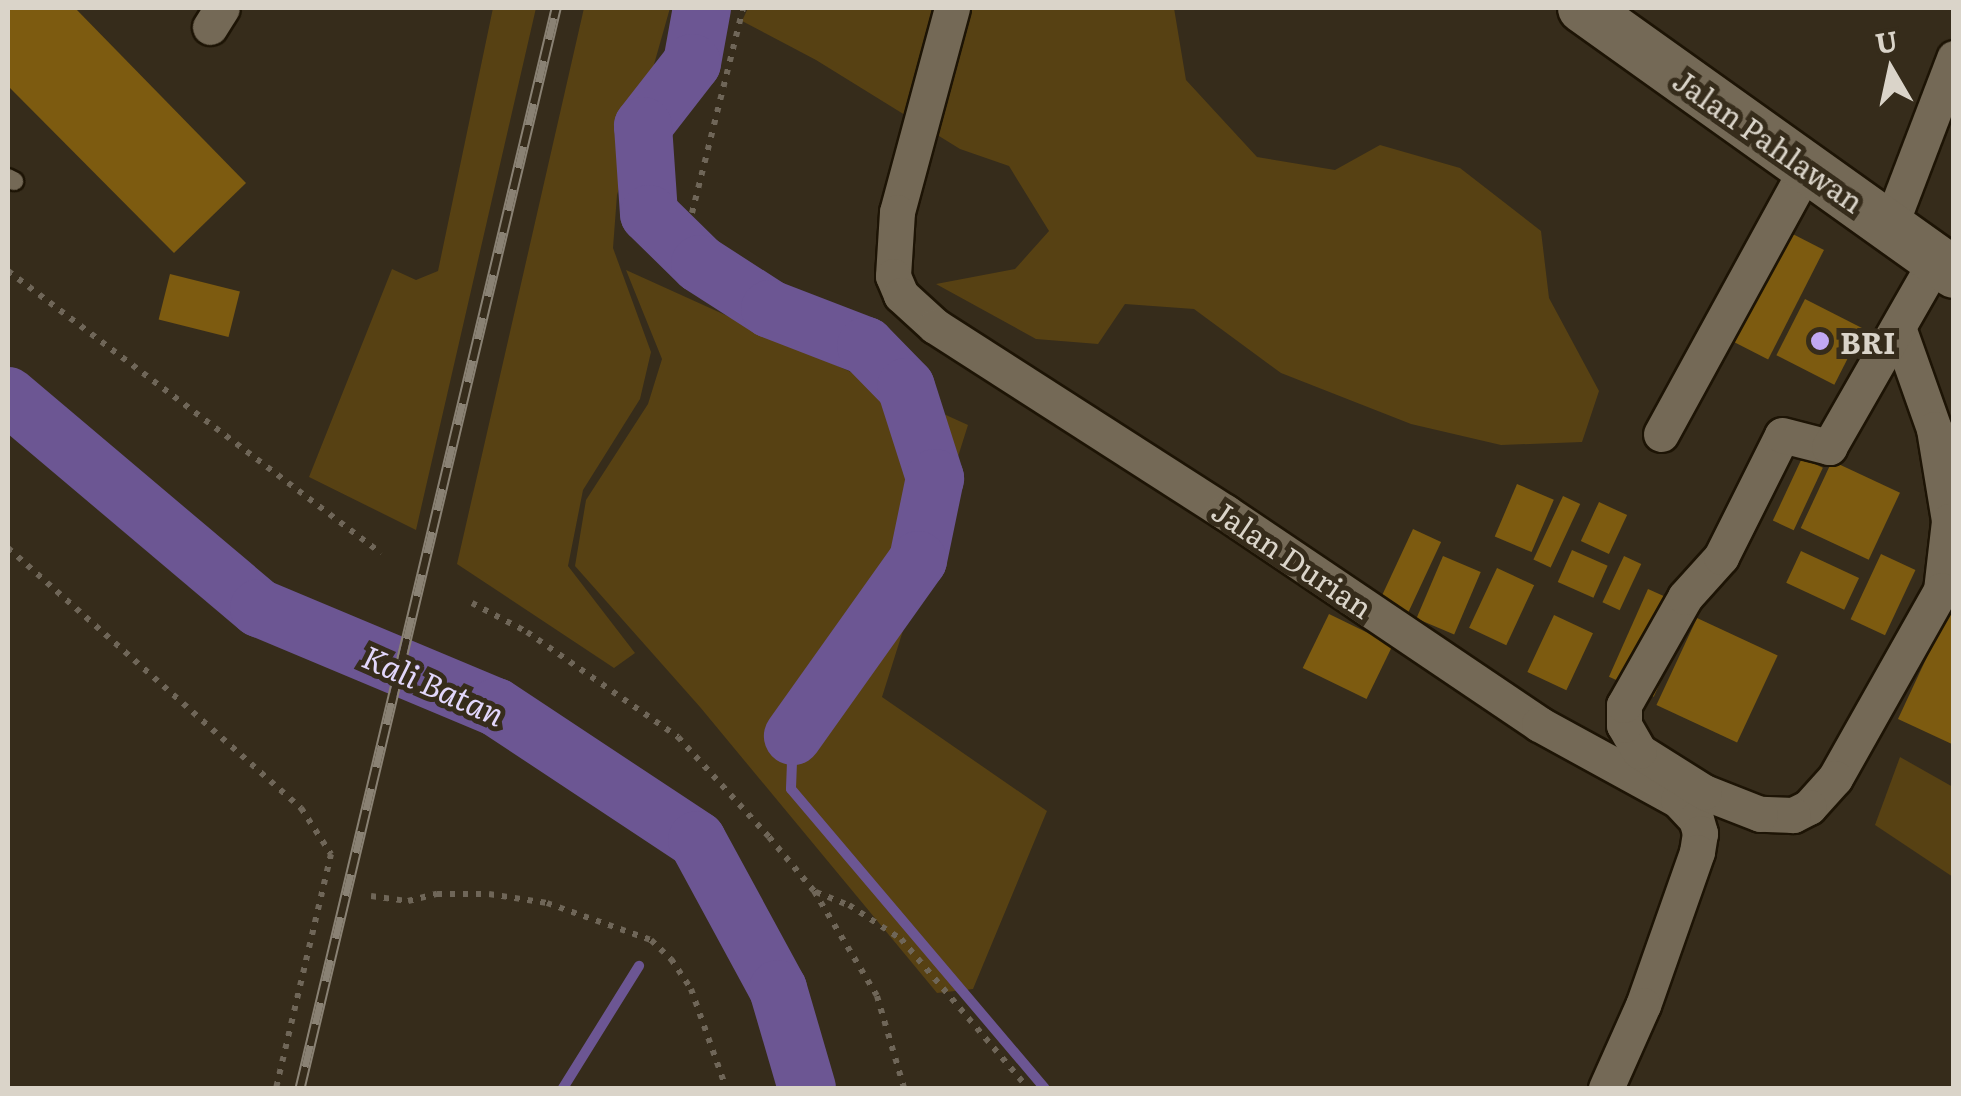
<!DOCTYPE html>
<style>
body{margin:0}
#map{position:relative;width:1961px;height:1096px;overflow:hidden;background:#362c1b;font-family:Literata,serif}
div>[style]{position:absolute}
.green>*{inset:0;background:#574113}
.stream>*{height:10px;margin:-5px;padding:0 5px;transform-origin:5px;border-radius:5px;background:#6c5693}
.river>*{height:58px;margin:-29px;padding:0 29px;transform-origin:29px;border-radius:29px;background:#6c5693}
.building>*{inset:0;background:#7d5b10;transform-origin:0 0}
.path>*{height:6px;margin-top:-3px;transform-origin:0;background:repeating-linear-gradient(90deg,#6f6658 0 5px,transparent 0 13px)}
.roads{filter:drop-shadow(2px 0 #1d1405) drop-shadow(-2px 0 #1d1405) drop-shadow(0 2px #1d1405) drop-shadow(0 -2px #1d1405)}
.lane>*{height:18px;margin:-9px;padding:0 9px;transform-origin:9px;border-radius:9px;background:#746956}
.street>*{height:35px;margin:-17.5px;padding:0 17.5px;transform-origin:17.5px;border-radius:17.5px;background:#746956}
.secondary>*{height:50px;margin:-25px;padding:0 25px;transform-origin:25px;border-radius:25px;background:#746956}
.rail>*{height:11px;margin-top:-5.5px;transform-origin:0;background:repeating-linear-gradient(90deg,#362c1b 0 22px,#8a8274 0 44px);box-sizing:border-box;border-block:2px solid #8a8274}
.dots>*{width:28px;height:28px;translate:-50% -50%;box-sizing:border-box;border:5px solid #362c1b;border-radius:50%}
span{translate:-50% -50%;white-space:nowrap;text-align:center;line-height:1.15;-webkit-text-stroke:10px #362c1b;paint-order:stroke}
.street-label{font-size:30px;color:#dad4c9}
.poi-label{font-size:30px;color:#dad4c9;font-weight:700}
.left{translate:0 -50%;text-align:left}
.water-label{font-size:32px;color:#e2d7fb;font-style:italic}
.frame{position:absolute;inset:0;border:10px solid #dad4c9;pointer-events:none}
.north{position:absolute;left:1841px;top:20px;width:100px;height:100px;-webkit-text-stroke:8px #362c1b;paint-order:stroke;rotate:351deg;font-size:28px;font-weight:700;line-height:40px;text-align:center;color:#dad4c9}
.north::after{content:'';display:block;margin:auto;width:35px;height:45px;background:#dad4c9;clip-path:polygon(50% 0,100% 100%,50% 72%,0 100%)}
</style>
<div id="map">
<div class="green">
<i style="clip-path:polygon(493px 8px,536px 8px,416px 530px,309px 477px,392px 269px,416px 280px,438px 271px)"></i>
<i style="clip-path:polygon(584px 8px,670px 8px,617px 195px,613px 248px,651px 352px,640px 399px,583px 490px,568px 566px,635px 653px,614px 668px,457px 564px)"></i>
<i style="clip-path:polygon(748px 8px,1174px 8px,1186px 80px,1257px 157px,1335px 170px,1380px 145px,1460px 168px,1541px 231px,1549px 298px,1599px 391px,1582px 442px,1501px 445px,1411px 424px,1281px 373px,1194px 309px,1125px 304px,1098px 344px,1036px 339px,936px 284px,1015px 269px,1049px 231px,1009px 166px,960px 149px,816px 60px,742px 21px)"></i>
<i style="clip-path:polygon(626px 270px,968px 425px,882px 697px,1047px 811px,973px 989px,937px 993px,700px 707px,575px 566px,586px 500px,648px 404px,662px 359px)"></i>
<i style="clip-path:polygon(1900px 757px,1953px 787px,1953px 877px,1875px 825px)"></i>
</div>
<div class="stream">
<i style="left:793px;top:736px;width:53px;rotate:92.2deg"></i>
<i style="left:791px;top:789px;width:392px;rotate:49.7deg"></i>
<i style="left:563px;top:1088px;width:144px;rotate:-58.1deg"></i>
</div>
<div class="river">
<i style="left:702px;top:8px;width:56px;rotate:100.3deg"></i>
<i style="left:692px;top:63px;width:80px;rotate:127.9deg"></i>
<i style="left:643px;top:126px;width:88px;rotate:86.1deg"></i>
<i style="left:649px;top:214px;width:71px;rotate:44.4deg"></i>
<i style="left:700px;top:264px;width:83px;rotate:32.7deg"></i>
<i style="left:770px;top:309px;width:103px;rotate:21.1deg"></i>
<i style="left:866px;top:346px;width:57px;rotate:45.7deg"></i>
<i style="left:906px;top:387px;width:96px;rotate:72.3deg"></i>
<i style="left:935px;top:478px;width:84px;rotate:101.7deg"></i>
<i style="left:918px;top:560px;width:216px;rotate:125.4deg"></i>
<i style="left:8px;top:396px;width:329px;rotate:40.2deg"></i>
<i style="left:259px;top:608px;width:257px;rotate:22.7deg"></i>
<i style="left:496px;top:707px;width:241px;rotate:33.5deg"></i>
<i style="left:697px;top:840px;width:170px;rotate:61.5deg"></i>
<i style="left:778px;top:989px;width:103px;rotate:73.7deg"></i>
</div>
<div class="building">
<i style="clip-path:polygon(8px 8px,75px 8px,246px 183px,174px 253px,8px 86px)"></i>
<i style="left:1783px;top:229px;width:46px;height:123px;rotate:27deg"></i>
<i style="left:170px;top:274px;width:72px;height:47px;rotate:14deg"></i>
<i style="left:1805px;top:299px;width:65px;height:63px;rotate:27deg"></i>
<i style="left:1802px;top:458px;width:23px;height:69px;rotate:25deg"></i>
<i style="left:1832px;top:461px;width:75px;height:74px;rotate:25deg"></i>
<i style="left:1517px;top:484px;width:40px;height:57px;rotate:23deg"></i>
<i style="left:1563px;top:496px;width:19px;height:70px;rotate:25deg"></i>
<i style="left:1599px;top:502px;width:31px;height:43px;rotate:25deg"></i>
<i style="left:1413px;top:529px;width:31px;height:83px;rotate:25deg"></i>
<i style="left:1572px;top:550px;width:39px;height:35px;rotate:24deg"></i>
<i style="left:1801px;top:551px;width:64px;height:35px;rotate:25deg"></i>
<i style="left:1881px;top:554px;width:38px;height:72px;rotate:25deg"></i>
<i style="left:1443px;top:556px;width:41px;height:68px;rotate:23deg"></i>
<i style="left:1624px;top:556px;width:19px;height:51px;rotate:25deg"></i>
<i style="left:1497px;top:568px;width:41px;height:66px;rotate:25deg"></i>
<i style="left:1648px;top:589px;width:49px;height:96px;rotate:24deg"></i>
<i style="clip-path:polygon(1954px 599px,1954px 745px,1898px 719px)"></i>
<i style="left:1329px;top:614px;width:71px;height:60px;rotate:26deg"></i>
<i style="left:1554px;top:615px;width:43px;height:63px;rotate:25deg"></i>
<i style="left:1697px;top:618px;width:89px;height:96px;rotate:25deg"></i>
</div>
<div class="path">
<i style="left:692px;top:213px;width:211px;rotate:-76deg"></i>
<i style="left:8px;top:271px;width:468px;rotate:37.1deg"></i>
<i style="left:8px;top:548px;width:392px;rotate:41.6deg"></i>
<i style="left:301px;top:808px;width:55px;rotate:56.9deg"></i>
<i style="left:331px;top:854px;width:240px;rotate:103.2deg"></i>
<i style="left:472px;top:603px;width:62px;rotate:27.8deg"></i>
<i style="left:527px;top:632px;width:184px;rotate:34.8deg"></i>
<i style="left:678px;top:737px;width:135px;rotate:47.7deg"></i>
<i style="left:769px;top:837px;width:70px;rotate:50.2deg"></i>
<i style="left:814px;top:891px;width:122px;rotate:59deg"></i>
<i style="left:877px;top:996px;width:96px;rotate:73.6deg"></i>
<i style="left:816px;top:892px;width:35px;rotate:22deg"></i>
<i style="left:849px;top:905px;width:62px;rotate:33.2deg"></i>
<i style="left:901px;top:939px;width:196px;rotate:49.6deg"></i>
<i style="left:371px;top:896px;width:37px;rotate:8deg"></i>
<i style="left:408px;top:901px;width:30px;rotate:-14deg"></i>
<i style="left:437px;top:894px;width:52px"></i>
<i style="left:489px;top:894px;width:59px;rotate:8.8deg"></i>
<i style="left:547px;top:903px;width:110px;rotate:19.6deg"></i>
<i style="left:651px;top:940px;width:28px;rotate:44deg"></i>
<i style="left:671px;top:959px;width:36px;rotate:56deg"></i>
<i style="left:691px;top:989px;width:105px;rotate:70.5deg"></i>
</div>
<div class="roads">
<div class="lane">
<i style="left:8px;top:178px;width:7px;rotate:27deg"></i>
</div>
<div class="street">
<i style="left:952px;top:8px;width:211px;rotate:105.1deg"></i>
<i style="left:897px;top:212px;width:64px;rotate:93.6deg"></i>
<i style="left:893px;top:276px;width:21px;rotate:67deg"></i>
<i style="left:901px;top:295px;width:46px;rotate:42.4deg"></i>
<i style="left:935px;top:326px;width:345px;rotate:32.7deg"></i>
<i style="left:1225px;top:512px;width:379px;rotate:34deg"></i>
<i style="left:1539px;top:724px;width:158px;rotate:28.7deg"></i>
<i style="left:1678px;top:800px;width:26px;rotate:47deg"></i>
<i style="left:1696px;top:819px;width:15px;rotate:74deg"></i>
<i style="left:1700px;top:833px;width:19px;rotate:99deg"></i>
<i style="left:1697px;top:852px;width:162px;rotate:109.4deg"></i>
<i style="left:1643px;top:1005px;width:91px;rotate:114deg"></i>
<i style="left:210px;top:27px;width:22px;rotate:-58deg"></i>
<i style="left:1890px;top:226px;width:180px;rotate:-69.1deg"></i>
<i style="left:1899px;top:330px;width:105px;rotate:70.5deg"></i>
<i style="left:1934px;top:429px;width:93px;rotate:80.7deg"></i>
<i style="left:1949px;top:521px;width:69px;rotate:96.6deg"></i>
<i style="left:1941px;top:590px;width:216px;rotate:119.4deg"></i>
<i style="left:1835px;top:778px;width:39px;rotate:132deg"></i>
<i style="left:1809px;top:807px;width:18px;rotate:153deg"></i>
<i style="left:1793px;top:815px;width:33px;rotate:-178deg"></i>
<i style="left:1760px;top:814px;width:60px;rotate:-158.6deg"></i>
<i style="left:1704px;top:792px;width:77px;rotate:-147.8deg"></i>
<i style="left:1639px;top:751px;width:30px;rotate:-120deg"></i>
<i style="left:1624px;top:725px;width:20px;rotate:-90deg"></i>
<i style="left:1624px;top:705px;width:124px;rotate:-60.5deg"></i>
<i style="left:1685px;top:597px;width:54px;rotate:-48deg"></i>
<i style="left:1721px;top:557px;width:136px;rotate:-63.4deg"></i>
<i style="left:1782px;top:435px;width:49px;rotate:14.3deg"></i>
<i style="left:1829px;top:447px;width:215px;rotate:-60.2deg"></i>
<i style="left:1661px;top:434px;width:304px;rotate:-61.3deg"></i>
</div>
<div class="secondary">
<i style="left:1583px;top:8px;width:456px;rotate:35.5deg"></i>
</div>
</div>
<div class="rail">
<i style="left:300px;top:1088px;width:1110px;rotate:-76.66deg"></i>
</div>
<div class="dots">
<i style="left:1820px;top:341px;background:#c1a8f3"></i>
</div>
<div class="street-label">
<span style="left:1769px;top:140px;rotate:35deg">Jalan Pahlawan</span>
<span style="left:1293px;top:558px;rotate:34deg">Jalan Durian</span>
</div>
<div class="poi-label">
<span class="left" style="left:1840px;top:341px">BRI</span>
</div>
<div class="water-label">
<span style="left:434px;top:684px;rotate:24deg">Kali Batan</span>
</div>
<div class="frame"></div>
<div class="north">U</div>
</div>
